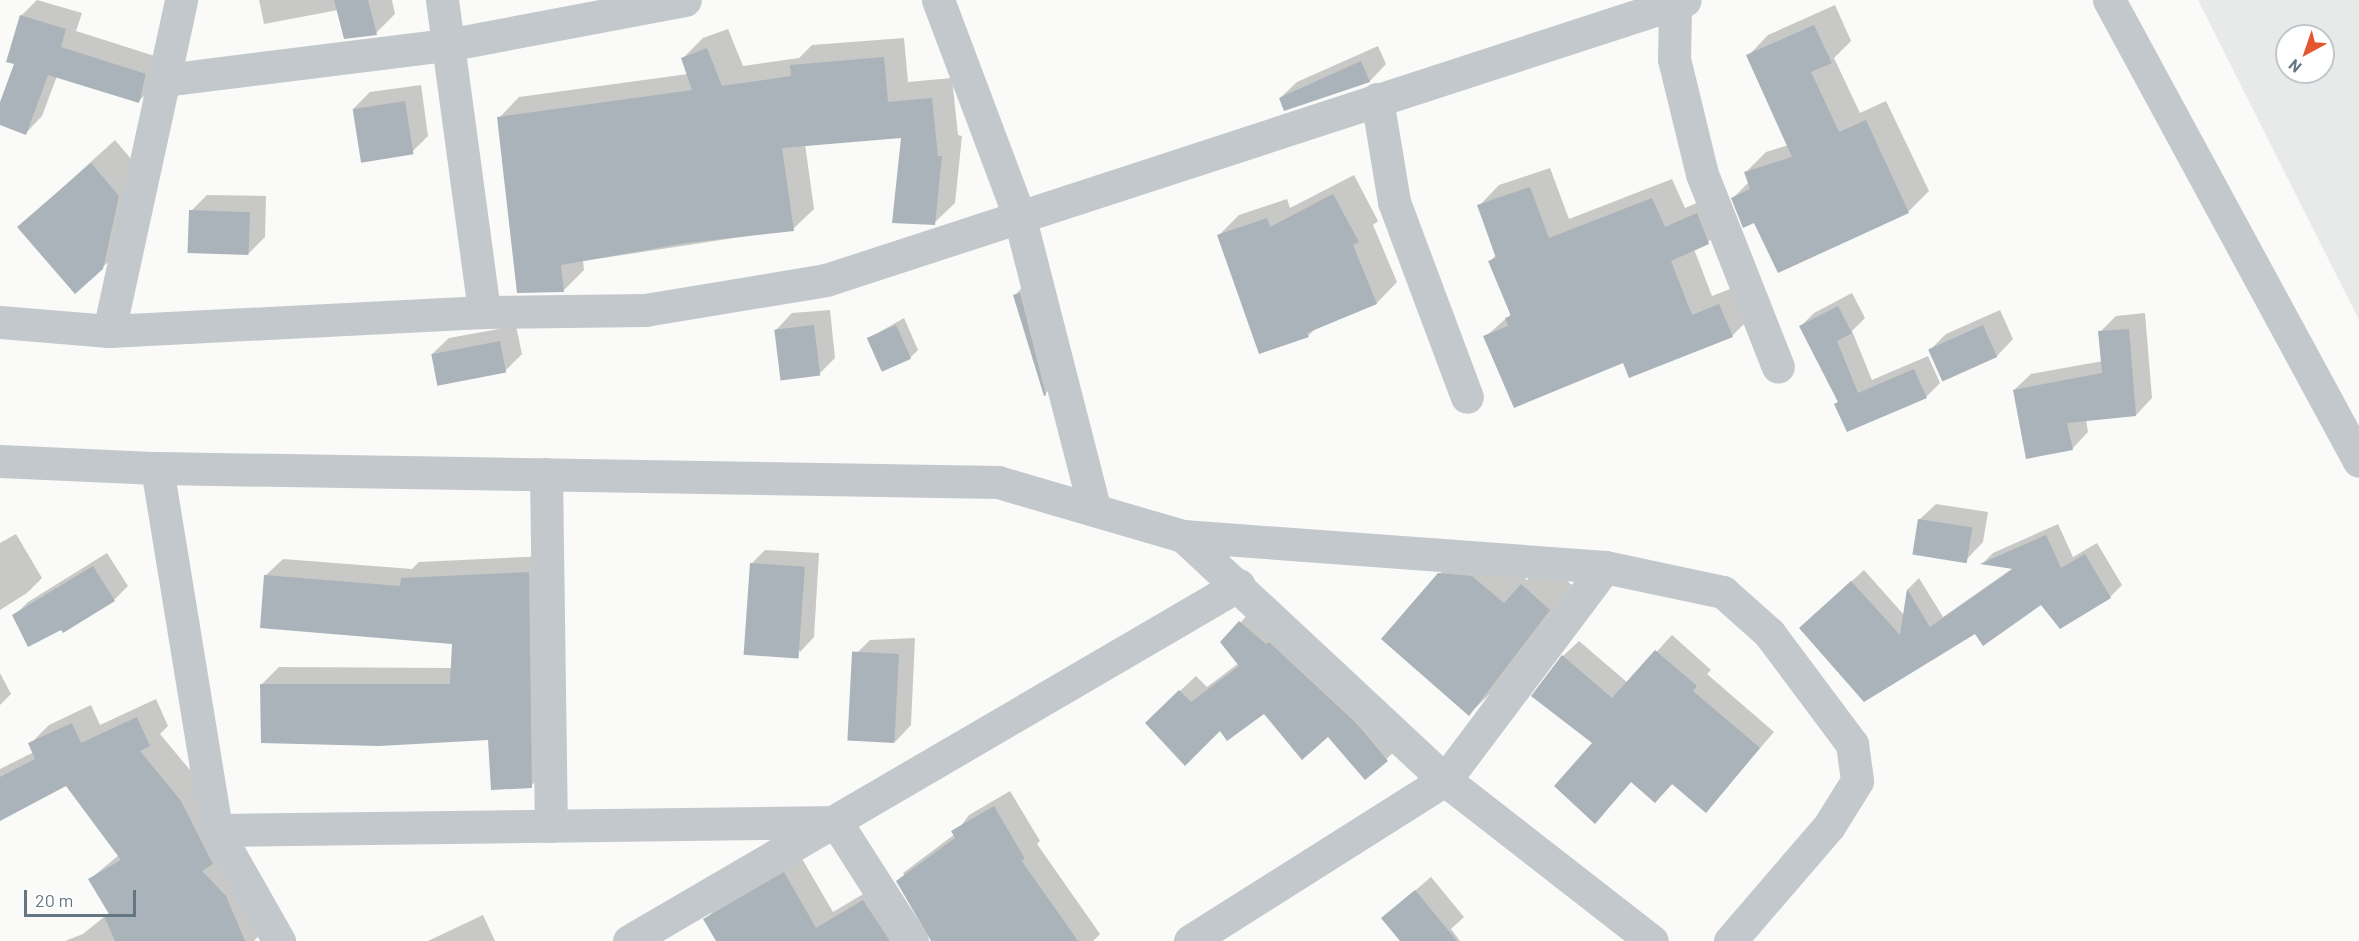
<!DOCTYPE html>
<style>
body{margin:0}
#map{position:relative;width:2359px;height:941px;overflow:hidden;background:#fafaf8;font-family:Barlow,sans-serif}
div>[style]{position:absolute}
.built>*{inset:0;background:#e8e9e9}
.shadow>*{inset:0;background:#0003}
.building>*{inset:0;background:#aab3b9;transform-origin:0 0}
.minor>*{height:33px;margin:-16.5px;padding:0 16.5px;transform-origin:16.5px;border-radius:16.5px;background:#c3c8cc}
span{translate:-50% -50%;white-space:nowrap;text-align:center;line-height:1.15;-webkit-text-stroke:6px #fff;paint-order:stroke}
.north{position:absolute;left:2275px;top:24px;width:60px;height:60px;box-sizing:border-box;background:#fff;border:2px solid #c1c8cd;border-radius:50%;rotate:220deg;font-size:16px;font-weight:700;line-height:24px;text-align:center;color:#657683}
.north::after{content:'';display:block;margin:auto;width:21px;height:27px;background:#e4572e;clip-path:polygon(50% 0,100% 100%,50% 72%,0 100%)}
.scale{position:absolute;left:24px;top:890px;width:112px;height:27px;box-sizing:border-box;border:3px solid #657683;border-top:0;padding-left:8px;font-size:18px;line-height:21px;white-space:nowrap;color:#657683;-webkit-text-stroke:4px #fff;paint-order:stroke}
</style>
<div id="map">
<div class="built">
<i style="clip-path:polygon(evenodd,2198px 0,2359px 0,2359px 320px,2198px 0,2287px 36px,2323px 36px,2323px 72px,2287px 72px,2287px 36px)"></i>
</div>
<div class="shadow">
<i style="clip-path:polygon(37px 0,82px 13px,76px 31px,161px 58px,155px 85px,139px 101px,57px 76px,42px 116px,26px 133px,0 123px,0 107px,16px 63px,21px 16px)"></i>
<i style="clip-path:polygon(259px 0,392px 0,395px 14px,376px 33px,338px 10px,264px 24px)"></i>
<i style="clip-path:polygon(1835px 5px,1851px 41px,1834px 58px,1860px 113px,1886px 101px,1929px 191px,1908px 212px,1779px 271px,1755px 221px,1733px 198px,1749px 182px,1746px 172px,1766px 152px,1789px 145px,1748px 56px,1768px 35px)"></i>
<i style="clip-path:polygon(728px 29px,743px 66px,799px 58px,812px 45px,904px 38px,908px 82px,952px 78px,958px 135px,962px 136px,955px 203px,934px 223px,903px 136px,805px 144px,814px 209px,793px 229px,583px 261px,584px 270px,563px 291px,499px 118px,519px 97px,688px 74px,682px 59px,703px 38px)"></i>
<i style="clip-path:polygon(1378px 46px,1386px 64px,1370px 81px,1285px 109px,1280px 98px,1297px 82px)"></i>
<i style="clip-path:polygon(421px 85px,428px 136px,412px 152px,353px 109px,370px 92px)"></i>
<i style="clip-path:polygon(115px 140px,142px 172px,126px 244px,102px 268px,19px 227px)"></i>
<i style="clip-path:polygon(1550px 168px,1569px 219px,1672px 179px,1685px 208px,1717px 194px,1729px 222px,1708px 242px,1694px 249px,1712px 296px,1740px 285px,1752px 316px,1732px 336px,1485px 337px,1511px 314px,1490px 261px,1497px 254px,1479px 206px,1499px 185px)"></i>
<i style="clip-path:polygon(1354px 175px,1378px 221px,1373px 225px,1397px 282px,1377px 303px,1317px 327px,1308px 336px,1219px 235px,1239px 215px,1287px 199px,1290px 208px)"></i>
<i style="clip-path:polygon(207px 195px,266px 196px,265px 237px,249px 253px,191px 211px)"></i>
<i style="clip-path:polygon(1031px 279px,1062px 377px,1045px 394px,1015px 295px)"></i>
<i style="clip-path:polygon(1852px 293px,1865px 318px,1852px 331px,1872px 380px,1928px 356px,1940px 383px,1926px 397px,1836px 404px,1839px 401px,1801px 326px,1814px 313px)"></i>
<i style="clip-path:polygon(830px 310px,835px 358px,819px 374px,776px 330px,792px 313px)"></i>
<i style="clip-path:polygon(2000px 310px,2013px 339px,1997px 356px,1943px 380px,1929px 351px,1946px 334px)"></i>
<i style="clip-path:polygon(2145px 313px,2152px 398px,2136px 415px,2086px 419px,2088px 432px,2072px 449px,2014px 390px,2031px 374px,2103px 361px,2100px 332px,2116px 316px)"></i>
<i style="clip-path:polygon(904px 318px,918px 350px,910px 358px,869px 338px)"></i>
<i style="clip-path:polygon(516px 326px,522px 354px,505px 371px,432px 354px,449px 338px)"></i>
<i style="clip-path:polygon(1936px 504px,1988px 512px,1983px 542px,1967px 559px,1919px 520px)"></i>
<i style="clip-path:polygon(2058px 524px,2073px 557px,2097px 543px,2122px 585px,2110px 597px,2060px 627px,2042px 603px,1975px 632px,1864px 700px,1813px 616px,1864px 570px,1904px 615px,1908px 589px,1919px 578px,1943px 617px,2013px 568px,1983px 563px,1993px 553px)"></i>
<i style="clip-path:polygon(16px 534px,42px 578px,27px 593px,0 610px,0 543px)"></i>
<i style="clip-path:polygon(765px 550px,819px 553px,814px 637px,800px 652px,751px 564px)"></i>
<i style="clip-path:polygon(1463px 550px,1496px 553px,1527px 580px,1545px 562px,1572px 585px,1493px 691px,1469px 714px,1439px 575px)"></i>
<i style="clip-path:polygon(107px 553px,128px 586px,114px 600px,62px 628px,14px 616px,28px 602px)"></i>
<i style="clip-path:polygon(545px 556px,548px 769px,531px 786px,489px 739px,262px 684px,279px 667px,452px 668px,453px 642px,265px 576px,283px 559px,412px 569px,419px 562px)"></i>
<i style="clip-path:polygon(1256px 606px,1403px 744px,1365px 778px,1328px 735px,1264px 712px,1220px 729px,1163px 707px,1196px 676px,1207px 687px,1239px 663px,1222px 642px)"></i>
<i style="clip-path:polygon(1672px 635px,1711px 670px,1707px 674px,1774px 732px,1706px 811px,1673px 783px,1655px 801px,1632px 781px,1595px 822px,1594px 743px,1563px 656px,1579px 641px,1628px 683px)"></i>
<i style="clip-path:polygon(915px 638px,911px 725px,895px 742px,853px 657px,870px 640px)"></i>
<i style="clip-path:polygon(0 673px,11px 694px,0 705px)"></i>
<i style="clip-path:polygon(156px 699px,168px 726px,160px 734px,200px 782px,266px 928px,254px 941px,65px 941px,83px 934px,110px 912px,90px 879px,119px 855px,66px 784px,0 819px,0 769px,34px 752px,30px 744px,49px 725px,91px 705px,100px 725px)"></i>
<i style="clip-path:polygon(1010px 791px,1040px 841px,1037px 844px,1100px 934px,1093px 941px,950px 941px,903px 873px,955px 834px,969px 815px)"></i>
<i style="clip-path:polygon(801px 857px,833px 912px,880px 884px,914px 941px,717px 941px,705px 920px,721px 903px)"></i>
<i style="clip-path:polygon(1431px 877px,1464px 917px,1451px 929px,1460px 941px,1401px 941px,1383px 918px)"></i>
<i style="clip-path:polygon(483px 915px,495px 941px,428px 941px)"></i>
</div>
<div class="building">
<i style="clip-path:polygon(334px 0,368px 0,377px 35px,344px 39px)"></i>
<i style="clip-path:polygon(20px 15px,66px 29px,61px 47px,146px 74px,139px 103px,48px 75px,26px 135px,0 125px,0 102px,14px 64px,6px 62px)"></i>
<i style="clip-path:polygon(1814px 25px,1832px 63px,1811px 72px,1839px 132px,1866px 120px,1909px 213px,1778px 273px,1754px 223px,1743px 228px,1731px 198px,1750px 189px,1744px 172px,1792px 157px,1746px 55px)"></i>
<i style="clip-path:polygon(707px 48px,722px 86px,791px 76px,790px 65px,884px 57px,888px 102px,932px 98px,938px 156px,942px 156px,935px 225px,892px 223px,901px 138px,782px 148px,794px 231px,686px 243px,561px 265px,564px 292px,517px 293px,497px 117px,692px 90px,681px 58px)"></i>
<i style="clip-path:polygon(1361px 61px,1370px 82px,1284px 111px,1279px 98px)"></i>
<i style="left:405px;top:101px;width:54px;height:53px;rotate:81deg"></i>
<i style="clip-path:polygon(91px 163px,119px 196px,103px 269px,75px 294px,17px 227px)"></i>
<i style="clip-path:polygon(1530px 187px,1549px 238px,1652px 198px,1665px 227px,1697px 213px,1709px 244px,1671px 261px,1692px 315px,1719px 304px,1733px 337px,1629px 378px,1623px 363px,1514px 408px,1483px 336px,1508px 326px,1505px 318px,1511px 316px,1488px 261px,1496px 258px,1477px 205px)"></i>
<i style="clip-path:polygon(1333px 194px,1359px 242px,1353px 245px,1377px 304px,1307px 333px,1309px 337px,1259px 354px,1217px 235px,1267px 218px,1270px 227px)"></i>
<i style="left:189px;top:210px;width:61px;height:43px;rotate:2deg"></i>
<i style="clip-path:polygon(1020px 293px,1046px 395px,1044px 396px,1013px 295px)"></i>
<i style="clip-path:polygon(1838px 306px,1852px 333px,1837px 341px,1858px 393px,1914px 369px,1927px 398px,1847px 432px,1834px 404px,1838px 402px,1799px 326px)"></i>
<i style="left:814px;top:325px;width:51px;height:40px;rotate:83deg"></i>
<i style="left:896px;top:325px;width:37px;height:32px;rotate:66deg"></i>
<i style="left:1983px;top:325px;width:35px;height:60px;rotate:66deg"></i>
<i style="clip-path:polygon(2129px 329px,2136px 416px,2067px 423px,2073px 450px,2026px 459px,2013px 390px,2102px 373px,2098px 331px)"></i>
<i style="left:500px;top:341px;width:32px;height:70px;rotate:79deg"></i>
<i style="left:1918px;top:519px;width:55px;height:36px;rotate:9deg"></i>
<i style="clip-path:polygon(2046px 535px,2061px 568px,2085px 554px,2111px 598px,2060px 629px,2041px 605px,1983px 646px,1975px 634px,1864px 702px,1799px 628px,1851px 581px,1900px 635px,1907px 589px,1930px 627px,2013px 569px,1980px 564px)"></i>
<i style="left:750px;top:563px;width:55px;height:92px;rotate:4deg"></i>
<i style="clip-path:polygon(93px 566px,115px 601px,63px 633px,61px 630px,28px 647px,12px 615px)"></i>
<i style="clip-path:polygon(529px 572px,532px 788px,491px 790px,488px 740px,379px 746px,261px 743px,260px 684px,450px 684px,452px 644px,260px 628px,264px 575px,400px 586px,401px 578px)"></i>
<i style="clip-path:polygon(1438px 573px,1472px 576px,1504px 603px,1521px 584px,1550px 610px,1469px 716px,1381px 639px)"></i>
<i style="clip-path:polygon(1239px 621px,1266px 644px,1269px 642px,1357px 724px,1388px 761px,1365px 780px,1328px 737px,1302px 760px,1264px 714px,1227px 741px,1220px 731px,1185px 766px,1145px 723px,1179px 690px,1191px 702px,1239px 666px,1220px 642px)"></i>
<i style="clip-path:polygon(1655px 650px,1697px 686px,1693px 691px,1760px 748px,1706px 813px,1672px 784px,1655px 803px,1631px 782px,1595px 824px,1554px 786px,1592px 743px,1531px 696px,1562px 655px,1612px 698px)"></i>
<i style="left:899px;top:654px;width:89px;height:47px;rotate:93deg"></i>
<i style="clip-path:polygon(137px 717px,150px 746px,140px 751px,181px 801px,213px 864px,202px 871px,226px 896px,245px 941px,115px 941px,104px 916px,109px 914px,88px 879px,121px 860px,66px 786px,0 821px,0 777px,35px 759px,28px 743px,72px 723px,81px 743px)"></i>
<i style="clip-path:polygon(994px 806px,1025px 859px,1021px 860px,1078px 941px,931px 941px,896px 881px,955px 838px,951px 831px)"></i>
<i style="clip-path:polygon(784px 872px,816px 928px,863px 900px,890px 941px,716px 941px,703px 919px)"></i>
<i style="clip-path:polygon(1415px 890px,1457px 941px,1400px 941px,1381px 918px)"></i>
</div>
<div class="minor">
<i style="left:442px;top:0;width:315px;rotate:82.3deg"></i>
<i style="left:938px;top:0;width:230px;rotate:69.4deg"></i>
<i style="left:1019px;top:215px;width:305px;rotate:75.6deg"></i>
<i style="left:2109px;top:0;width:524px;rotate:61.53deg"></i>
<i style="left:1675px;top:4px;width:55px;rotate:91deg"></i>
<i style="left:1674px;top:59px;width:118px;rotate:76.3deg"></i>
<i style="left:1702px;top:174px;width:207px;rotate:68.5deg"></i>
<i style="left:165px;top:80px;width:284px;rotate:-7.1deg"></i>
<i style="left:447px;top:45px;width:242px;rotate:-10.7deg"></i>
<i style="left:1377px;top:99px;width:104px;rotate:80.6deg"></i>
<i style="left:1394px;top:202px;width:208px;rotate:69.5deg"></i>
<i style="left:0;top:322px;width:109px;rotate:4.7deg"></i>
<i style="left:109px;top:331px;width:375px;rotate:-2.9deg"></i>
<i style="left:484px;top:312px;width:161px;rotate:-0.7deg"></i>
<i style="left:645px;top:310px;width:183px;rotate:-9.4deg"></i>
<i style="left:826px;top:280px;width:903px;rotate:-18.05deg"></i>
<i style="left:109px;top:331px;width:339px;rotate:-77.7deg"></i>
<i style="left:0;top:461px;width:157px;rotate:2.6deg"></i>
<i style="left:157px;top:468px;width:841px;rotate:0.95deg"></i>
<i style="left:998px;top:482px;width:193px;rotate:16.3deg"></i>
<i style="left:1183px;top:536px;width:423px;rotate:4.2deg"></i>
<i style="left:1605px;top:567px;width:121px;rotate:12deg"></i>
<i style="left:1723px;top:592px;width:62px;rotate:41.7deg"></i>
<i style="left:1769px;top:633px;width:139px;rotate:53.2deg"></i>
<i style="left:1852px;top:744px;width:37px;rotate:82deg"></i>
<i style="left:1857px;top:781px;width:53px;rotate:121.9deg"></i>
<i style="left:1829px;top:826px;width:152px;rotate:130.7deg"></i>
<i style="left:157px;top:468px;width:367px;rotate:80.7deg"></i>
<i style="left:216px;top:830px;width:128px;rotate:60.4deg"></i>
<i style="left:546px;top:474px;width:352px;rotate:89.2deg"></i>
<i style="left:1183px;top:536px;width:358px;rotate:43deg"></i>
<i style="left:1445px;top:780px;width:262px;rotate:37.9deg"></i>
<i style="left:216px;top:830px;width:620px;rotate:-0.74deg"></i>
<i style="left:836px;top:822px;width:141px;rotate:57.4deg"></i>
<i style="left:629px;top:941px;width:706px;rotate:-30.27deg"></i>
<i style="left:1190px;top:941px;width:302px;rotate:-32.3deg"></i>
<i style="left:1445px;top:780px;width:266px;rotate:-53.1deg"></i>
</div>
<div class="north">N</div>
<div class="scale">20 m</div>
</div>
